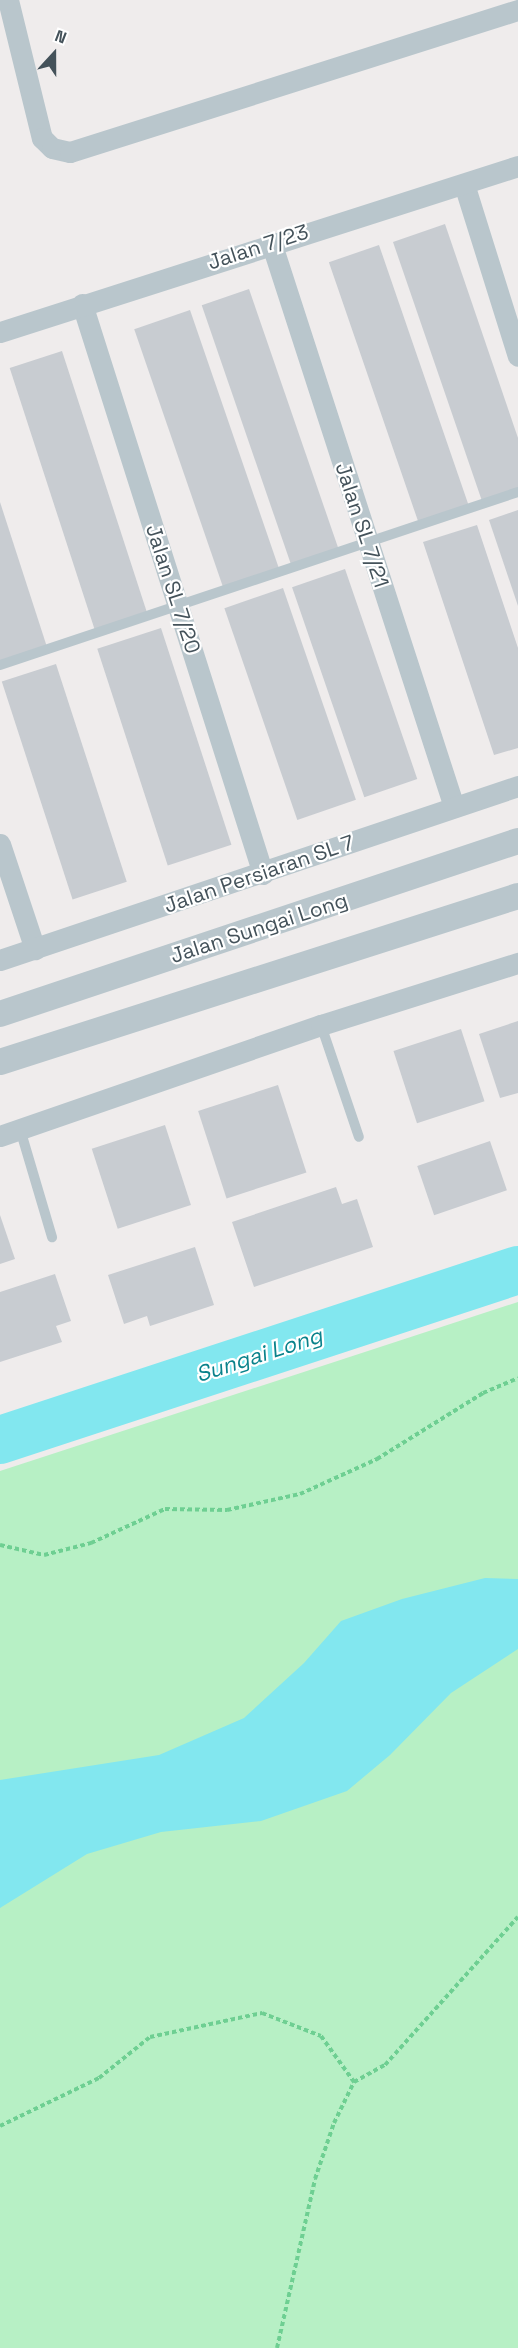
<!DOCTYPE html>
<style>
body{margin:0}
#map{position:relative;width:518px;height:2348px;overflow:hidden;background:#efecec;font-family:"Space Grotesk",sans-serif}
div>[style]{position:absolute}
.green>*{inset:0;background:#b7f0c5}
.water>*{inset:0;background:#82e7ef}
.river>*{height:48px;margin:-24px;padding:0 24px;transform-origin:24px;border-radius:24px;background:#82e7ef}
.building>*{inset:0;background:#c8ccd1;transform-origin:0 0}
.path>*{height:4px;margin-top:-2px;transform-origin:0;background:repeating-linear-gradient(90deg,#6ecf92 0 4.5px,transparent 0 7.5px)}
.service>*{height:10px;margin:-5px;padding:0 5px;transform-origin:5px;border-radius:5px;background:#b9c6cc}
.minor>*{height:21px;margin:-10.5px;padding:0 10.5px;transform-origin:10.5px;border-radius:10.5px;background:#b9c6cc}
.tertiary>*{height:26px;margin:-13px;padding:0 13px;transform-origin:13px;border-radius:13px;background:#b9c6cc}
span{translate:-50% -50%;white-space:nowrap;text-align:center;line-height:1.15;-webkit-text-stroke:4.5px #fff;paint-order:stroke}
.street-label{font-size:21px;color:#44525a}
.water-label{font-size:22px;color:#09828b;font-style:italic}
.north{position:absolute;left:24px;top:24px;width:60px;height:60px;-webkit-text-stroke:4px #fff;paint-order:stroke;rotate:21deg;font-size:16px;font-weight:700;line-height:24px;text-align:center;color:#44525a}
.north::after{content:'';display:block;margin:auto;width:21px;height:27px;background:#44525a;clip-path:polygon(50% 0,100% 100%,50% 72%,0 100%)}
</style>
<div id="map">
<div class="green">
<i style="clip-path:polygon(518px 1302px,518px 2348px,0 2348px,0 1471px)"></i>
</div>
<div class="water">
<i style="clip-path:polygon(485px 1578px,518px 1579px,518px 1649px,451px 1693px,390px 1755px,347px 1791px,261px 1821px,161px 1832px,87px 1854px,0 1908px,0 1780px,159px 1755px,244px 1718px,304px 1663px,341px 1621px,402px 1599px)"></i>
</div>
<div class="river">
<i style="left:0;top:1440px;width:545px;rotate:-18.17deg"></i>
</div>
<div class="building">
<i style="clip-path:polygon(445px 224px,518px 438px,518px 489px,482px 501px,393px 242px)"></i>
<i style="left:379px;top:245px;width:275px;height:53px;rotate:71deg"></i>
<i style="left:249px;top:289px;width:274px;height:50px;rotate:71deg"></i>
<i style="left:190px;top:310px;width:273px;height:59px;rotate:71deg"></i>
<i style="left:62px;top:351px;width:276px;height:55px;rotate:72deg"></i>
<i style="clip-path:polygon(0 502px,47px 647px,0 661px)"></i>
<i style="clip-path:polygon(518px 510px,518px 606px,489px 520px)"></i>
<i style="clip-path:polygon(477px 525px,518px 648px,518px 748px,494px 755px,423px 542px)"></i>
<i style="left:345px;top:569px;width:222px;height:56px;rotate:71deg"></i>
<i style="left:283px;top:588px;width:224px;height:62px;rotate:71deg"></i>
<i style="left:161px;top:628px;width:228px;height:67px;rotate:72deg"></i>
<i style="left:56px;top:664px;width:229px;height:57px;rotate:72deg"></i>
<i style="clip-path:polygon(518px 1021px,518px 1093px,500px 1098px,479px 1034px)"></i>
<i style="left:461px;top:1029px;width:76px;height:71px;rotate:72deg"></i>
<i style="left:278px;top:1085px;width:92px;height:84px;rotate:72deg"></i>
<i style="left:165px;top:1125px;width:84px;height:77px;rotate:72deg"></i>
<i style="left:490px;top:1141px;width:52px;height:77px;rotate:71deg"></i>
<i style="clip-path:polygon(336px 1187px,342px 1204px,357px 1199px,373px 1247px,254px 1287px,232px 1222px)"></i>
<i style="clip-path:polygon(0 1215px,15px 1259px,0 1264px)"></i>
<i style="clip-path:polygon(195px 1247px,214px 1305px,150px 1326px,147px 1316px,124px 1324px,108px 1275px)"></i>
<i style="clip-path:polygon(55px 1274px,71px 1321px,56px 1326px,62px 1342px,0 1362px,0 1292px)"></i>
</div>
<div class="path">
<i style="left:0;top:1545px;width:45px;rotate:12.8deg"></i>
<i style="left:44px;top:1555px;width:49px;rotate:-14.3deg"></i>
<i style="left:91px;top:1543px;width:81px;rotate:-24.7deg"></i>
<i style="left:165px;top:1509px;width:62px;rotate:0.9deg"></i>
<i style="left:227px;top:1510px;width:75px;rotate:-12.4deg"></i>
<i style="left:300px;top:1494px;width:85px;rotate:-24.4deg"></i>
<i style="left:377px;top:1459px;width:125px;rotate:-31.9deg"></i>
<i style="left:483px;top:1393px;width:38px;rotate:-23deg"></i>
<i style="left:0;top:2126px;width:110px;rotate:-25.9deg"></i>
<i style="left:99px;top:2078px;width:65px;rotate:-38.8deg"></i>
<i style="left:150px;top:2037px;width:115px;rotate:-12.1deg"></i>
<i style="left:262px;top:2013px;width:63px;rotate:21.3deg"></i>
<i style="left:321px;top:2036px;width:57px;rotate:54.3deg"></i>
<i style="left:277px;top:2348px;width:173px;rotate:-77.3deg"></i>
<i style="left:315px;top:2179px;width:59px;rotate:-71.3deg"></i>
<i style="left:334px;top:2123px;width:46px;rotate:-64deg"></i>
<i style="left:354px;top:2082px;width:35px;rotate:-29deg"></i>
<i style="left:385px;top:2065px;width:199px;rotate:-48.1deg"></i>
</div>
<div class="service">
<i style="left:0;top:665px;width:546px;rotate:-18.47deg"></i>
<i style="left:321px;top:1025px;width:118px;rotate:71.3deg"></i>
<i style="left:20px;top:1129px;width:113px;rotate:73.5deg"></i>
</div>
<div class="minor">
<i style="left:8px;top:0;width:142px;rotate:76.2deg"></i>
<i style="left:42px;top:138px;width:14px;rotate:45deg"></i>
<i style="left:52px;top:148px;width:18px;rotate:13deg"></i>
<i style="left:70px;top:152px;width:470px;rotate:-17.6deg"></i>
<i style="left:464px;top:184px;width:180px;rotate:72.6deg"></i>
<i style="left:271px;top:242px;width:594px;rotate:72.05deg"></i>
<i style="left:82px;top:304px;width:598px;rotate:72.38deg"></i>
<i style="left:0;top:332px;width:544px;rotate:-17.77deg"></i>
<i style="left:0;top:844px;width:111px;rotate:71.6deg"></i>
<i style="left:0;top:960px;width:546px;rotate:-18.57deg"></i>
<i style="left:0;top:1136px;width:340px;rotate:-19.1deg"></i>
<i style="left:321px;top:1025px;width:207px;rotate:-17.5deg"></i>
</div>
<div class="tertiary">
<i style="left:0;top:1014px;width:546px;rotate:-18.47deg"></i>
<i style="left:0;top:1062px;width:544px;rotate:-17.77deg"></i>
</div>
<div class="street-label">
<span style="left:258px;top:247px;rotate:-18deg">Jalan 7/23</span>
<span style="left:362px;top:525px;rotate:72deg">Jalan SL 7/21</span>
<span style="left:173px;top:589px;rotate:72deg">Jalan SL 7/20</span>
<span style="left:259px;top:874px;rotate:-19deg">Jalan Persiaran SL 7</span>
<span style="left:259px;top:928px;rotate:-18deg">Jalan Sungai Long</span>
</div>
<div class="water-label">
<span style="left:259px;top:1355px;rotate:-18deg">Sungai Long</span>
</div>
<div class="north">N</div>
</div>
